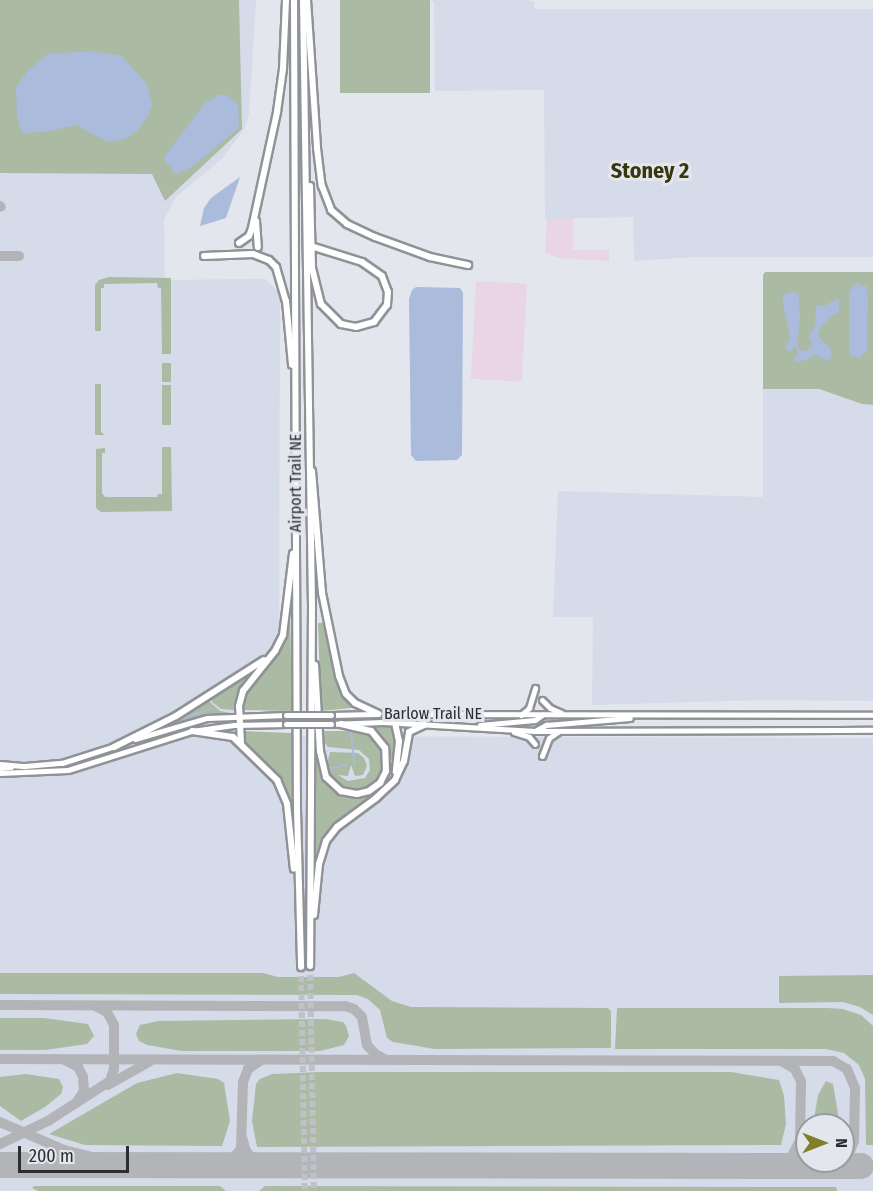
<!DOCTYPE html>
<style>
body{margin:0}
#map{position:relative;width:873px;height:1191px;overflow:hidden;background:#e3e6ec;font-family:"Fira Sans Condensed",sans-serif}
div>[style]{position:absolute}
.commercial>*{inset:0;background:#e9d5e5;transform-origin:0 0}
.built>*{inset:0;background:#d5dbe8}
.green>*{inset:0;background:#aabaa3;transform-origin:0 0}
.water>*{inset:0;background:#aabbdc}
.stream>*{height:1.5px;margin:-0.75px;padding:0 0.75px;transform-origin:0.75px;border-radius:0.75px;background:#aabbdc}
.taxiway>*{height:10px;margin:-5px;padding:0 5px;transform-origin:5px;border-radius:5px;background:#b2b4b8}
.runway>*{height:26px;margin:-13px;padding:0 13px;transform-origin:13px;border-radius:13px;background:#b2b4b8}
.highway-tunnel>*{height:6px;margin-top:-3px;transform-origin:0;background:repeating-linear-gradient(90deg,#bec1c6 0 6px,transparent 0 9px)}
.roads{filter:drop-shadow(2px 0 #8f9297) drop-shadow(-2px 0 #8f9297) drop-shadow(0 2px #8f9297) drop-shadow(0 -2px #8f9297)}
.major>*{height:5px;margin:-2.5px;padding:0 2.5px;transform-origin:2.5px;border-radius:2.5px;background:#fff}
.highway>*{height:6px;margin:-3px;padding:0 3px;transform-origin:3px;border-radius:3px;background:#fff}
.bridges{filter:drop-shadow(2px 0 #8f9297) drop-shadow(-2px 0 #8f9297) drop-shadow(0 2px #8f9297) drop-shadow(0 -2px #8f9297)}
.major-bridge>*{height:5px;margin:-2.5px;padding:0 2.5px;transform-origin:2.5px;border-radius:2.5px;background:#fff}
span{translate:-50% -50%;white-space:nowrap;text-align:center;line-height:1.15;-webkit-text-stroke:6px #e3e6ec;paint-order:stroke}
.street-label{font-size:16px;color:#2c2d2f}
.district-label{font-size:22px;color:#37360c;font-weight:700}
.north{position:absolute;left:795px;top:1113px;width:60px;height:60px;box-sizing:border-box;background:#e3e6ec;border:2px solid #9a9ca0;border-radius:50%;rotate:90deg;font-size:16px;font-weight:700;line-height:24px;text-align:center;color:#2c2d2f}
.north::after{content:'';display:block;margin:auto;width:21px;height:27px;background:#818028;clip-path:polygon(50% 0,100% 100%,50% 72%,0 100%)}
.scale{position:absolute;left:18px;top:1146px;width:111px;height:27px;box-sizing:border-box;border:3px solid #2c2d2f;border-top:0;padding-left:8px;font-size:18px;line-height:21px;white-space:nowrap;color:#2c2d2f;-webkit-text-stroke:4px #e3e6ec;paint-order:stroke}
</style>
<div id="map">
<div class="commercial">
<i style="clip-path:polygon(547px 217px,573px 218px,573px 250px,609px 250px,609px 261px,559px 258px,545px 253px)"></i>
<i style="left:476px;top:281px;width:51px;height:98px;rotate:3deg"></i>
</div>
<div class="built">
<i style="clip-path:polygon(evenodd,0 0,256px 0,249px 114px,245px 128px,223px 158px,176px 197px,164px 220px,165px 280px,265px 279px,280px 293px,279px 652px,263px 684px,241px 700px,241px 736px,873px 738px,873px 1191px,0 1191px,0 0,807px 1125px,843px 1125px,843px 1161px,807px 1161px,807px 1125px)"></i>
<i style="clip-path:polygon(430px 0,527px 0,534px 2px,534px 9px,873px 9px,873px 257px,695px 257px,634px 261px,633px 217px,545px 219px,544px 90px,435px 91px,434px 2px)"></i>
<i style="clip-path:polygon(763px 389px,819px 389px,862px 404px,873px 405px,873px 701px,763px 700px,592px 705px,593px 617px,553px 617px,558px 491px,763px 497px)"></i>
</div>
<div class="green">
<i style="clip-path:polygon(0 0,239px 0,242px 129px,165px 201px,152px 174px,0 173px)"></i>
<i style="left:340px;top:0;width:90px;height:93px"></i>
<i style="clip-path:polygon(765px 272px,873px 272px,873px 405px,862px 404px,819px 389px,763px 389px,763px 275px)"></i>
<i style="clip-path:polygon(109px 277px,171px 278px,171px 354px,162px 354px,161px 288px,158px 288px,157px 283px,104px 284px,104px 288px,101px 288px,101px 331px,95px 331px,95px 285px,99px 280px)"></i>
<i style="left:162px;top:363px;width:9px;height:19px"></i>
<i style="clip-path:polygon(95px 384px,101px 384px,101px 432px,105px 435px,95px 435px)"></i>
<i style="left:162px;top:385px;width:9px;height:40px"></i>
<i style="clip-path:polygon(162px 447px,171px 447px,172px 511px,101px 512px,96px 508px,96px 449px,105px 448px,105px 453px,102px 453px,102px 493px,105px 497px,157px 497px,158px 494px,162px 494px)"></i>
<i style="clip-path:polygon(290px 610px,292px 711px,243px 710px,248px 689px,272px 662px,284px 643px)"></i>
<i style="clip-path:polygon(326px 622px,338px 684px,351px 708px,321px 711px,318px 623px)"></i>
<i style="clip-path:polygon(251px 674px,238px 693px,235px 710px,221px 709px,212px 702px,211px 698px)"></i>
<i style="clip-path:polygon(208px 700px,220px 711px,235px 714px,186px 720px,153px 730px)"></i>
<i style="clip-path:polygon(367px 726px,393px 726px,397px 760px,391px 760px,383px 736px)"></i>
<i style="clip-path:polygon(242px 731px,292px 733px,292px 813px,283px 786px,244px 746px)"></i>
<i style="clip-path:polygon(322px 731px,358px 731px,376px 740px,383px 751px,384px 769px,377px 782px,359px 791px,345px 789px,336px 784px,326px 768px,330px 752px,358px 753px,364px 758px,367px 766px,363px 775px,355px 776px,351px 765px,348px 776px,338px 775px,348px 781px,365px 778px,370px 770px,369px 759px,359px 750px,328px 747px,322px 739px)"></i>
<i style="clip-path:polygon(316px 739px,321px 773px,330px 787px,347px 797px,370px 794px,373px 797px,334px 826px,316px 860px)"></i>
<i style="clip-path:polygon(0 973px,263px 973px,278px 977px,339px 977px,354px 973px,392px 1001px,411px 1007px,608px 1008px,611px 1011px,611px 1048px,435px 1049px,393px 1042px,387px 1038px,380px 1010px,368px 999px,357px 995px,0 994px)"></i>
<i style="clip-path:polygon(873px 975px,873px 1015px,860px 1007px,843px 1002px,779px 1003px,779px 976px)"></i>
<i style="clip-path:polygon(617px 1008px,827px 1008px,843px 1009px,861px 1015px,873px 1026px,873px 1145px,866px 1145px,865px 1079px,859px 1065px,844px 1053px,826px 1049px,615px 1049px)"></i>
<i style="clip-path:polygon(0 1018px,44px 1018px,88px 1024px,94px 1036px,87px 1044px,45px 1050px,0 1050px)"></i>
<i style="clip-path:polygon(325px 1019px,343px 1022px,346px 1026px,349px 1036px,344px 1045px,320px 1051px,182px 1051px,147px 1045px,139px 1041px,136px 1034px,140px 1025px,158px 1021px)"></i>
<i style="clip-path:polygon(321px 1072px,731px 1072px,779px 1080px,784px 1096px,786px 1124px,781px 1145px,257px 1147px,252px 1121px,256px 1084px,260px 1079px,272px 1074px)"></i>
<i style="clip-path:polygon(177px 1073px,218px 1079px,224px 1083px,230px 1121px,222px 1146px,85px 1145px,49px 1134px,137px 1083px)"></i>
<i style="clip-path:polygon(26px 1074px,59px 1079px,63px 1087px,61px 1094px,45px 1107px,21px 1121px,0 1106px,0 1077px)"></i>
<i style="clip-path:polygon(826px 1081px,833px 1084px,840px 1125px,813px 1125px,818px 1095px)"></i>
<i style="clip-path:polygon(34px 1186px,220px 1186px,226px 1191px,38px 1191px,32px 1188px)"></i>
<i style="clip-path:polygon(265px 1186px,831px 1187px,836px 1187px,837px 1191px,259px 1191px)"></i>
</div>
<div class="water">
<i style="clip-path:polygon(90px 51px,122px 56px,147px 84px,152px 104px,148px 116px,138px 130px,125px 139px,108px 142px,76px 125px,45px 132px,22px 133px,17px 117px,16px 88px,27px 71px,48px 54px)"></i>
<i style="clip-path:polygon(219px 95px,227px 95px,238px 104px,239px 128px,193px 166px,178px 174px,172px 172px,172px 166px,165px 164px,165px 156px,206px 102px)"></i>
<i style="clip-path:polygon(240px 177px,226px 218px,200px 226px,204px 208px,211px 198px)"></i>
<i style="clip-path:polygon(857px 283px,866px 286px,868px 299px,867px 351px,860px 358px,851px 356px,849px 348px,849px 291px)"></i>
<i style="clip-path:polygon(416px 287px,460px 288px,463px 293px,462px 455px,457px 460px,416px 461px,411px 455px,409px 299px,412px 290px)"></i>
<i style="clip-path:polygon(793px 291px,799px 296px,800px 321px,797px 343px,799px 350px,805px 351px,813px 346px,809px 337px,815px 324px,816px 306px,824px 306px,839px 298px,839px 313px,835px 313px,821px 327px,818px 336px,831px 349px,831px 357px,827px 361px,814px 354px,809px 359px,796px 362px,794px 358px,798px 355px,797px 349px,794px 347px,790px 352px,786px 349px,790px 337px,782px 299px,784px 295px)"></i>
</div>
<div class="stream">
<i style="left:185px;top:717px;width:28px;rotate:-17deg"></i>
<i style="left:351px;top:731px;width:33px;rotate:83deg"></i>
<i style="left:327px;top:769px;width:20px;rotate:-11deg"></i>
</div>
<div class="taxiway">
<i style="left:0;top:206px;width:1px;rotate:45deg"></i>
<i style="left:0;top:256px;width:19px"></i>
<i style="left:0;top:1005px;width:345px;rotate:0.2deg"></i>
<i style="left:345px;top:1006px;width:9px;rotate:18deg"></i>
<i style="left:354px;top:1009px;width:11px;rotate:45deg"></i>
<i style="left:362px;top:1017px;width:28px;rotate:80deg"></i>
<i style="left:367px;top:1045px;width:12px;rotate:48deg"></i>
<i style="left:375px;top:1054px;width:9px;rotate:27deg"></i>
<i style="left:0;top:1059px;width:833px;rotate:0.14deg"></i>
<i style="left:833px;top:1061px;width:16px;rotate:30deg"></i>
<i style="left:847px;top:1069px;width:21px;rotate:67deg"></i>
<i style="left:855px;top:1088px;width:53px;rotate:91.1deg"></i>
<i style="left:854px;top:1141px;width:14px;rotate:111deg"></i>
<i style="left:849px;top:1154px;width:8px;rotate:135deg"></i>
<i style="left:65px;top:1060px;width:15px;rotate:28deg"></i>
<i style="left:78px;top:1067px;width:11px;rotate:63deg"></i>
<i style="left:83px;top:1077px;width:14px;rotate:86deg"></i>
<i style="left:84px;top:1091px;width:13px;rotate:122deg"></i>
<i style="left:108px;top:1085px;width:47px;rotate:-29.3deg"></i>
<i style="left:0;top:1122px;width:70px;rotate:23.6deg"></i>
<i style="left:64px;top:1150px;width:37px;rotate:14deg"></i>
<i style="left:100px;top:1159px;width:51px;rotate:6.7deg"></i>
<i style="left:243px;top:1140px;width:9px;rotate:77deg"></i>
<i style="left:245px;top:1149px;width:12px;rotate:55deg"></i>
<i style="left:252px;top:1159px;width:19px;rotate:18deg"></i>
<i style="left:0;top:1144px;width:53px;rotate:-25.6deg"></i>
<i style="left:48px;top:1121px;width:74px;rotate:-32.8deg"></i>
<i style="left:110px;top:1081px;width:13px;rotate:-72deg"></i>
<i style="left:114px;top:1069px;width:44px;rotate:-90deg"></i>
<i style="left:114px;top:1025px;width:15px;rotate:-118deg"></i>
<i style="left:107px;top:1012px;width:13px;rotate:-153deg"></i>
<i style="left:215px;top:1165px;width:16px;rotate:-15deg"></i>
<i style="left:230px;top:1161px;width:16px;rotate:-47deg"></i>
<i style="left:241px;top:1149px;width:67px;rotate:-88.3deg"></i>
<i style="left:243px;top:1082px;width:14px;rotate:-69deg"></i>
<i style="left:248px;top:1069px;width:14px;rotate:-34deg"></i>
<i style="left:771px;top:1166px;width:22px;rotate:-22deg"></i>
<i style="left:791px;top:1158px;width:20px;rotate:-63deg"></i>
<i style="left:800px;top:1140px;width:59px;rotate:-89deg"></i>
<i style="left:801px;top:1081px;width:13px;rotate:-117deg"></i>
<i style="left:795px;top:1069px;width:16px;rotate:-150deg"></i>
<i style="left:824px;top:1166px;width:18px;rotate:-16deg"></i>
</div>
<div class="runway">
<i style="left:0;top:1165px;width:861px;rotate:0.07deg"></i>
</div>
<div class="highway-tunnel">
<i style="left:310px;top:966px;width:225px;rotate:89deg"></i>
<i style="left:301px;top:967px;width:224px;rotate:89deg"></i>
</div>
<div class="roads">
<div class="major">
<i style="left:542px;top:700px;width:11px;rotate:45deg"></i>
<i style="left:550px;top:708px;width:12px;rotate:24deg"></i>
<i style="left:386px;top:714px;width:487px;rotate:0.1deg"></i>
<i style="left:331px;top:715px;width:45px;rotate:-1.3deg"></i>
<i style="left:521px;top:715px;width:11px;rotate:-41deg"></i>
<i style="left:529px;top:708px;width:21px;rotate:-73deg"></i>
<i style="left:331px;top:724px;width:52px;rotate:-2.2deg"></i>
<i style="left:383px;top:722px;width:152px;rotate:3.4deg"></i>
<i style="left:535px;top:731px;width:338px;rotate:-0.2deg"></i>
<i style="left:480px;top:725px;width:55px;rotate:-5.2deg"></i>
<i style="left:535px;top:720px;width:9px;rotate:-36deg"></i>
<i style="left:535px;top:731px;width:13px;rotate:-29deg"></i>
<i style="left:546px;top:725px;width:84px;rotate:-4.8deg"></i>
<i style="left:514px;top:732px;width:16px;rotate:18deg"></i>
<i style="left:529px;top:737px;width:9px;rotate:49deg"></i>
<i style="left:135px;top:739px;width:75px;rotate:-16.3deg"></i>
<i style="left:207px;top:718px;width:79px;rotate:-2.2deg"></i>
<i style="left:542px;top:756px;width:19px;rotate:-69deg"></i>
<i style="left:549px;top:738px;width:12px;rotate:-35deg"></i>
<i style="left:0;top:764px;width:25px;rotate:5deg"></i>
<i style="left:25px;top:766px;width:37px;rotate:-5deg"></i>
<i style="left:62px;top:763px;width:56px;rotate:-17.8deg"></i>
<i style="left:0;top:768px;width:11px;rotate:-5deg"></i>
<i style="left:0;top:773px;width:68px;rotate:-2.5deg"></i>
<i style="left:68px;top:770px;width:130px;rotate:-17.5deg"></i>
<i style="left:192px;top:731px;width:42px;rotate:-8.1deg"></i>
<i style="left:234px;top:725px;width:52px;rotate:-1.1deg"></i>
</div>
<div class="highway">
<i style="left:294px;top:0;width:810px;rotate:89.79deg"></i>
<i style="left:297px;top:810px;width:157px;rotate:88.5deg"></i>
<i style="left:303px;top:0;width:604px;rotate:89.15deg"></i>
<i style="left:312px;top:604px;width:362px;rotate:90.3deg"></i>
<i style="left:307px;top:0;width:148px;rotate:86.1deg"></i>
<i style="left:317px;top:148px;width:38px;rotate:83deg"></i>
<i style="left:322px;top:186px;width:26px;rotate:69deg"></i>
<i style="left:331px;top:210px;width:21px;rotate:41deg"></i>
<i style="left:347px;top:224px;width:31px;rotate:25deg"></i>
<i style="left:375px;top:237px;width:59px;rotate:20deg"></i>
<i style="left:430px;top:257px;width:39px;rotate:12deg"></i>
<i style="left:310px;top:186px;width:82px;rotate:88.6deg"></i>
<i style="left:312px;top:268px;width:37px;rotate:76deg"></i>
<i style="left:321px;top:304px;width:28px;rotate:45deg"></i>
<i style="left:341px;top:324px;width:15px;rotate:11deg"></i>
<i style="left:356px;top:327px;width:19px;rotate:-16deg"></i>
<i style="left:374px;top:322px;width:21px;rotate:-53deg"></i>
<i style="left:387px;top:305px;width:13px;rotate:-86deg"></i>
<i style="left:388px;top:292px;width:17px;rotate:-111deg"></i>
<i style="left:382px;top:276px;width:24px;rotate:-145deg"></i>
<i style="left:362px;top:262px;width:50px;rotate:-162.6deg"></i>
<i style="left:256px;top:221px;width:26px;rotate:86deg"></i>
<i style="left:239px;top:243px;width:12px;rotate:-35deg"></i>
<i style="left:249px;top:236px;width:9px;rotate:-69deg"></i>
<i style="left:252px;top:228px;width:119px;rotate:-77.8deg"></i>
<i style="left:277px;top:112px;width:43px;rotate:-82.1deg"></i>
<i style="left:283px;top:69px;width:69px;rotate:-87.5deg"></i>
<i style="left:204px;top:256px;width:49px;rotate:-2.3deg"></i>
<i style="left:253px;top:254px;width:17px;rotate:21deg"></i>
<i style="left:269px;top:260px;width:10px;rotate:45deg"></i>
<i style="left:276px;top:267px;width:35px;rotate:74deg"></i>
<i style="left:286px;top:301px;width:64px;rotate:84.6deg"></i>
<i style="left:312px;top:471px;width:122px;rotate:85.3deg"></i>
<i style="left:322px;top:593px;width:85px;rotate:78.4deg"></i>
<i style="left:339px;top:676px;width:19px;rotate:69deg"></i>
<i style="left:346px;top:694px;width:13px;rotate:45deg"></i>
<i style="left:355px;top:703px;width:26px;rotate:25deg"></i>
<i style="left:315px;top:665px;width:86px;rotate:86.7deg"></i>
<i style="left:320px;top:751px;width:27px;rotate:77deg"></i>
<i style="left:326px;top:777px;width:21px;rotate:43deg"></i>
<i style="left:341px;top:791px;width:16px;rotate:11deg"></i>
<i style="left:357px;top:794px;width:12px;rotate:-14deg"></i>
<i style="left:369px;top:791px;width:14px;rotate:-36deg"></i>
<i style="left:380px;top:783px;width:13px;rotate:-63deg"></i>
<i style="left:386px;top:771px;width:23px;rotate:-92deg"></i>
<i style="left:385px;top:748px;width:22px;rotate:-129deg"></i>
<i style="left:371px;top:731px;width:31px;rotate:-167deg"></i>
<i style="left:387px;top:714px;width:8px;rotate:30deg"></i>
<i style="left:394px;top:718px;width:24px;rotate:78deg"></i>
<i style="left:399px;top:741px;width:31px;rotate:96deg"></i>
<i style="left:192px;top:731px;width:41px;rotate:8.3deg"></i>
<i style="left:233px;top:737px;width:62px;rotate:44.3deg"></i>
<i style="left:277px;top:780px;width:26px;rotate:67deg"></i>
<i style="left:287px;top:804px;width:65px;rotate:83.9deg"></i>
<i style="left:241px;top:743px;width:37px;rotate:-93deg"></i>
<i style="left:239px;top:706px;width:16px;rotate:-75deg"></i>
<i style="left:243px;top:691px;width:51px;rotate:-51.3deg"></i>
<i style="left:275px;top:651px;width:18px;rotate:-63deg"></i>
<i style="left:283px;top:635px;width:82px;rotate:-83deg"></i>
<i style="left:114px;top:747px;width:69px;rotate:-26.6deg"></i>
<i style="left:176px;top:716px;width:104px;rotate:-32.5deg"></i>
<i style="left:314px;top:915px;width:51px;rotate:-84.4deg"></i>
<i style="left:319px;top:864px;width:24px;rotate:-73deg"></i>
<i style="left:326px;top:841px;width:18px;rotate:-52deg"></i>
<i style="left:337px;top:827px;width:49px;rotate:-36.6deg"></i>
<i style="left:376px;top:798px;width:26px;rotate:-43deg"></i>
<i style="left:395px;top:780px;width:21px;rotate:-65deg"></i>
<i style="left:404px;top:761px;width:29px;rotate:-80deg"></i>
<i style="left:409px;top:732px;width:17px;rotate:-25deg"></i>
</div>
</div>
<div class="bridges">
<div class="major-bridge">
<i style="left:286px;top:715px;width:45px"></i>
<i style="left:286px;top:724px;width:45px"></i>
</div>
</div>
<div class="street-label">
<span style="left:296px;top:483px;rotate:-90deg">Airport Trail NE</span>
<span style="left:433px;top:714px">Barlow Trail NE</span>
</div>
<div class="district-label">
<span style="left:650px;top:171px">Stoney 2</span>
</div>
<div class="north">N</div>
<div class="scale">200 m</div>
</div>
